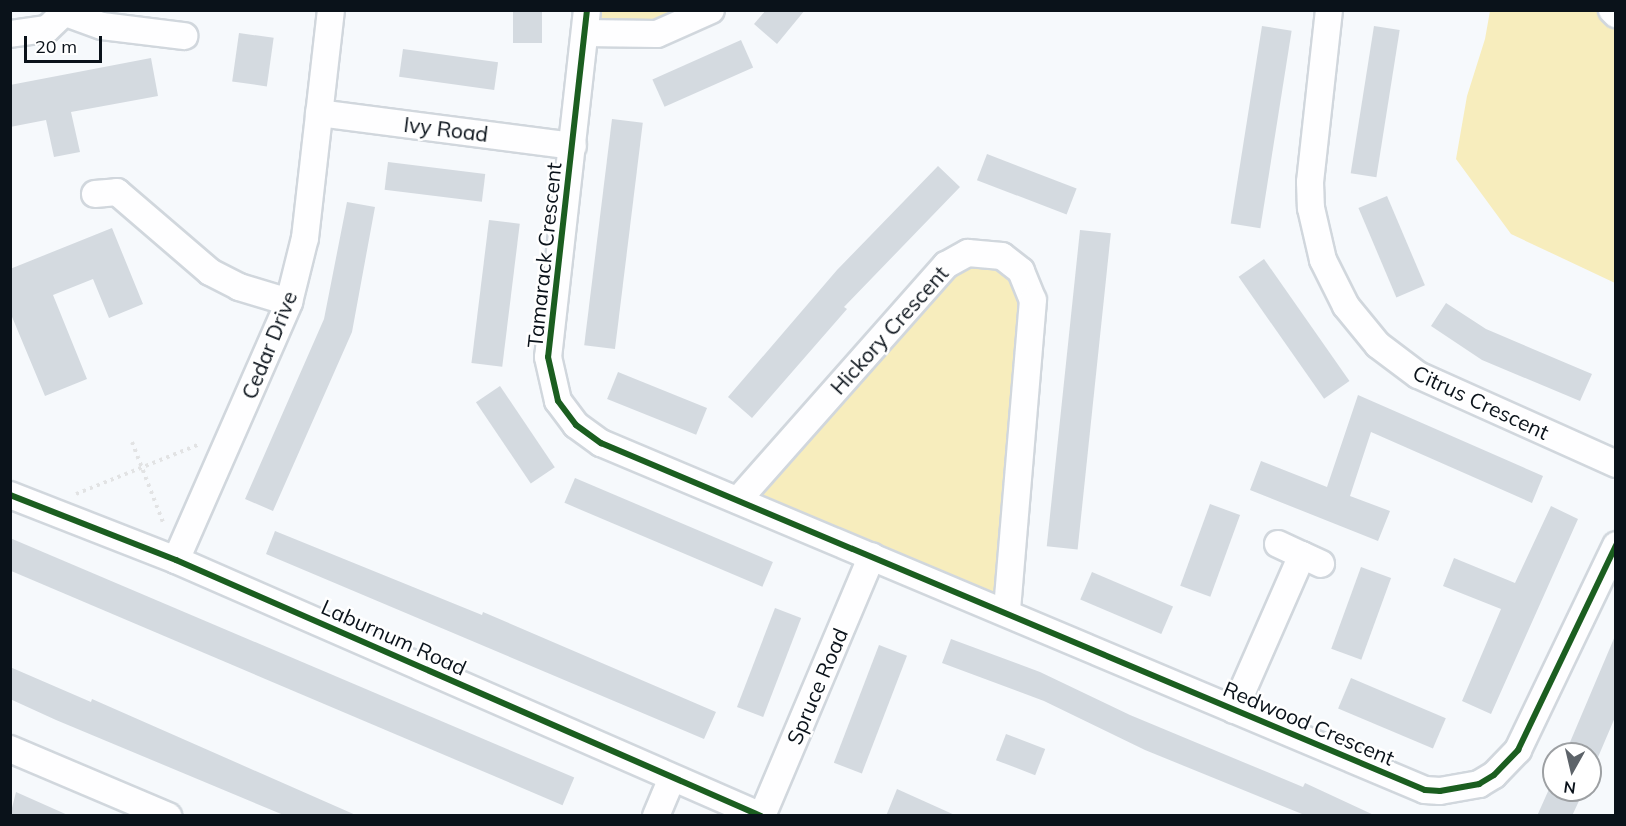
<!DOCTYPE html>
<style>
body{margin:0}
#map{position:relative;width:1626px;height:826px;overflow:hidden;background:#f6f9fc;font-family:Mulish,sans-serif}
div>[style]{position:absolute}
.green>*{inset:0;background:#f7edbd}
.building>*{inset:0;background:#d4dae0;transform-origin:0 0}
.path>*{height:4px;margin-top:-2px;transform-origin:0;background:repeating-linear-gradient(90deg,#e2e3e4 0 3px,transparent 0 7.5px)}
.roads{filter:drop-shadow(2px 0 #d1d7dd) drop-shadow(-2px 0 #d1d7dd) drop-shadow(0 2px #d1d7dd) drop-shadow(0 -2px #d1d7dd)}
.minor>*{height:26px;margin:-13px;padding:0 13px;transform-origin:13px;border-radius:13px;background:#fefeff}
.cycleway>*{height:6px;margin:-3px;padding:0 3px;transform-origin:3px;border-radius:3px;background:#1b5e20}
span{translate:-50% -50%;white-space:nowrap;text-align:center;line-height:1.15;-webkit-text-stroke:5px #fff;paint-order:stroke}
.street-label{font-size:21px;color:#0a121a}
.frame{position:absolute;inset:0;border:12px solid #0a121a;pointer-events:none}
.north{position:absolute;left:1542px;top:742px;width:60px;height:60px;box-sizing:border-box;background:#fff;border:2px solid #9da0a3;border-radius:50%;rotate:188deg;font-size:16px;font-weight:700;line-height:24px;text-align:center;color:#0a121a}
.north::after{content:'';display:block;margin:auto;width:21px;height:27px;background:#5d6369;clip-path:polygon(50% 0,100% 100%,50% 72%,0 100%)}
.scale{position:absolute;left:24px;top:36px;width:78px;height:27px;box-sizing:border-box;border:3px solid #0a121a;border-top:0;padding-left:8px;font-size:18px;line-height:21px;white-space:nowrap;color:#0a121a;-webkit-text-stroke:4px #fff;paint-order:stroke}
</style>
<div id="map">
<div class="green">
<i style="clip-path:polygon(1612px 10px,1615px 14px,1615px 283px,1511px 234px,1456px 159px,1467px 96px,1485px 39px,1490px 11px)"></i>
<i style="clip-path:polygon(587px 11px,711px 11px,705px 16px,585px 33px)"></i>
<i style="clip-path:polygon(956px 258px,1021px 271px,1007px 611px,738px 500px)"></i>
</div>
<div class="building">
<i style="left:513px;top:10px;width:29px;height:33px"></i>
<i style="clip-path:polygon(766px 10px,805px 10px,777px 44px,754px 24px)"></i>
<i style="left:1262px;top:26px;width:30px;height:200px;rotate:9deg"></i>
<i style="left:1374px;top:26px;width:26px;height:149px;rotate:9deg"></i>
<i style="left:239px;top:33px;width:35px;height:49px;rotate:8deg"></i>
<i style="left:741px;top:40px;width:30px;height:97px;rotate:66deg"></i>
<i style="left:403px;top:49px;width:96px;height:28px;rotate:8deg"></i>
<i style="clip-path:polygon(151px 58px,158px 96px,71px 112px,80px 152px,54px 157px,46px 120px,10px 127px,10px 85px)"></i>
<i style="left:612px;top:119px;width:31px;height:228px;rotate:7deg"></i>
<i style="left:987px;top:154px;width:96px;height:28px;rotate:21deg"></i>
<i style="left:388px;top:162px;width:98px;height:28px;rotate:7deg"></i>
<i style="clip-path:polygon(938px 166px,960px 187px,844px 307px,847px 309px,752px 418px,728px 397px,837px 270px)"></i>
<i style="left:1387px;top:196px;width:97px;height:31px;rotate:67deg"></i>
<i style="clip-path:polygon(347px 202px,375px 207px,352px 332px,273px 511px,245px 499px,324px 319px)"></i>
<i style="left:489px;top:220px;width:31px;height:144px;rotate:7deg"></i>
<i style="clip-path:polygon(112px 228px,143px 304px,109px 318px,93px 279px,53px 295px,87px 379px,45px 396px,10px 312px,10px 269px)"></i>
<i style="left:1080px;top:230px;width:31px;height:318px;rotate:6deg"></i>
<i style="left:1264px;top:259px;width:149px;height:31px;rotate:55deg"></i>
<i style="clip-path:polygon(1446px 303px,1486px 329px,1592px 374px,1580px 401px,1482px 360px,1431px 326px)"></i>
<i style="left:618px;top:372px;width:96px;height:29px;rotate:22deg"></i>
<i style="left:500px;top:386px;width:98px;height:29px;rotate:56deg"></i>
<i style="clip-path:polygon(1358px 395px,1543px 476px,1532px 503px,1371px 432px,1350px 496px,1390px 511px,1378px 541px,1250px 490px,1261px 461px,1327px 487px)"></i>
<i style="left:575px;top:478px;width:215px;height:27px;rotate:23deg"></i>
<i style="left:1210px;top:504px;width:32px;height:87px;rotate:20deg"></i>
<i style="clip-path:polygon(1551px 506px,1578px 519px,1491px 714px,1462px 701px,1501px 609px,1443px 586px,1454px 558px,1515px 583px)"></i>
<i style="clip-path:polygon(275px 531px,482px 615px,483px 612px,716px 712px,704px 739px,266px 554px)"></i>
<i style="left:10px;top:538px;width:613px;height:30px;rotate:23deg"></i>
<i style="left:1361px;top:567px;width:32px;height:87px;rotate:20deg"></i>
<i style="left:1092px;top:572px;width:88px;height:30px;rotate:23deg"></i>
<i style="left:775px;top:608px;width:28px;height:106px;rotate:21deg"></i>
<i style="clip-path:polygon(1615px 636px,1616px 715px,1590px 776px,1590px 754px,1565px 754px)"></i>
<i style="clip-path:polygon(951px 639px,1040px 672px,1130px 715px,1303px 787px,1305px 783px,1376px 816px,1307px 816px,1145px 750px,1044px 701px,942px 663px)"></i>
<i style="left:879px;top:645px;width:30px;height:126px;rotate:21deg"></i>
<i style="clip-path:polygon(10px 667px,91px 702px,92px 699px,358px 816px,286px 816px,56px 720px,10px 699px)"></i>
<i style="left:1351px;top:678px;width:103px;height:33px;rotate:23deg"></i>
<i style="left:1006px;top:734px;width:42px;height:28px;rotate:21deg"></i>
<i style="clip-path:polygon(1554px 778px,1554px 790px,1584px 790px,1572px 816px,1537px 816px)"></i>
<i style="clip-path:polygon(897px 789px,957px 816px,886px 816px)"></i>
<i style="clip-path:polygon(16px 792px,70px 816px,10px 816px)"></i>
</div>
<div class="path">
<i style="left:132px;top:442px;width:89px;rotate:68.9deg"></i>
<i style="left:76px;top:494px;width:134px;rotate:-22deg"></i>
</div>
<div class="roads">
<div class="minor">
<i style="left:587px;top:10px;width:349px;rotate:96.4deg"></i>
<i style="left:548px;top:357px;width:45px;rotate:77.2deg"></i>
<i style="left:558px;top:401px;width:30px;rotate:53deg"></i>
<i style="left:576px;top:425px;width:31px;rotate:36deg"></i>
<i style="left:601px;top:443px;width:894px;rotate:22.84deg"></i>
<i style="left:1425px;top:790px;width:15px;rotate:4deg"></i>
<i style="left:1440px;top:791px;width:40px;rotate:-10deg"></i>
<i style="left:1479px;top:784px;width:17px;rotate:-31deg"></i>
<i style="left:1494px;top:775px;width:35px;rotate:-46deg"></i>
<i style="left:1518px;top:750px;width:227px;rotate:-64.4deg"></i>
<i style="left:1329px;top:10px;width:173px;rotate:96.3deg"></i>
<i style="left:1310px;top:182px;width:26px;rotate:88deg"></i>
<i style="left:1311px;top:208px;width:53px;rotate:77deg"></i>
<i style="left:1323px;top:260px;width:51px;rotate:63.4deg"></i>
<i style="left:1346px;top:306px;width:50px;rotate:50.6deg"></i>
<i style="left:1378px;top:345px;width:50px;rotate:36.9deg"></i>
<i style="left:1418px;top:375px;width:217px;rotate:24.2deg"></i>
<i style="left:1612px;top:10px;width:6px;rotate:45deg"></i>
<i style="left:66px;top:13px;width:38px;rotate:20deg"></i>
<i style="left:102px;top:26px;width:83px;rotate:7deg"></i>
<i style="left:585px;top:33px;width:72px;rotate:0.8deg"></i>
<i style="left:657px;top:34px;width:59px;rotate:-24deg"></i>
<i style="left:10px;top:34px;width:37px;rotate:-8deg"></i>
<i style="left:47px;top:29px;width:28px;rotate:-44deg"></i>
<i style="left:319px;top:113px;width:256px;rotate:7.4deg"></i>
<i style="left:95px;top:194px;width:22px;rotate:-5deg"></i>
<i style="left:117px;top:192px;width:123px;rotate:40.7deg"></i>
<i style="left:210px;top:272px;width:33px;rotate:27deg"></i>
<i style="left:239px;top:287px;width:52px;rotate:16.7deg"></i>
<i style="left:10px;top:495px;width:178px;rotate:21.4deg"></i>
<i style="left:176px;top:560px;width:639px;rotate:23.63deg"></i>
<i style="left:738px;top:500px;width:314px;rotate:-48.5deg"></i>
<i style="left:946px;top:265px;width:25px;rotate:-29deg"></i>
<i style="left:968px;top:253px;width:34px;rotate:5deg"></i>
<i style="left:1002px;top:256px;width:24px;rotate:38deg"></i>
<i style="left:1021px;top:271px;width:31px;rotate:68deg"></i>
<i style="left:1033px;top:300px;width:312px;rotate:94.8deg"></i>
<i style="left:1278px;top:544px;width:26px;rotate:25deg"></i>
<i style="left:176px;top:560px;width:282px;rotate:-66.3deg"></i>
<i style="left:289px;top:302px;width:66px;rotate:-76deg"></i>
<i style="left:305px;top:238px;width:229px;rotate:-83.5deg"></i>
<i style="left:1234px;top:710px;width:169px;rotate:-66.3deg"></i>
<i style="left:1302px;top:555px;width:21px;rotate:25deg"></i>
<i style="left:10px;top:749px;width:172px;rotate:23deg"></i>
<i style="left:656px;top:816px;width:41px;rotate:-67.2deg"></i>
<i style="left:762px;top:816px;width:282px;rotate:-67.1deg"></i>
</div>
</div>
<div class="cycleway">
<i style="left:587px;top:10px;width:349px;rotate:96.4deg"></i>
<i style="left:548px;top:357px;width:45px;rotate:77.2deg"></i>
<i style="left:558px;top:401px;width:30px;rotate:53deg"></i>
<i style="left:576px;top:425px;width:31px;rotate:36deg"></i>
<i style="left:601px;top:443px;width:894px;rotate:22.84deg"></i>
<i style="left:1425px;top:790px;width:15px;rotate:4deg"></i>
<i style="left:1440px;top:791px;width:40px;rotate:-10deg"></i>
<i style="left:1479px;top:784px;width:17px;rotate:-31deg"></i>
<i style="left:1494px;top:775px;width:35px;rotate:-46deg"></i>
<i style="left:1518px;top:750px;width:227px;rotate:-64.4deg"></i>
<i style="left:10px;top:495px;width:178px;rotate:21.4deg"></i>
<i style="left:176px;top:560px;width:639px;rotate:23.63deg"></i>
</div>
<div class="street-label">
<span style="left:446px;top:129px;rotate:7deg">Ivy Road</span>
<span style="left:544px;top:255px;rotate:-84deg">Tamarack Crescent</span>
<span style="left:889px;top:330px;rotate:-48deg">Hickory Crescent</span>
<span style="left:269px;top:345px;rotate:-68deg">Cedar Drive</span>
<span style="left:1481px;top:402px;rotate:25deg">Citrus Crescent</span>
<span style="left:394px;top:637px;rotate:24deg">Laburnum Road</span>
<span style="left:817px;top:686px;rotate:-67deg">Spruce Road</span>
<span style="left:1309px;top:723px;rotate:23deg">Redwood Crescent</span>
</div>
<div class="frame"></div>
<div class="north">N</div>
<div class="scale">20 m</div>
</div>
